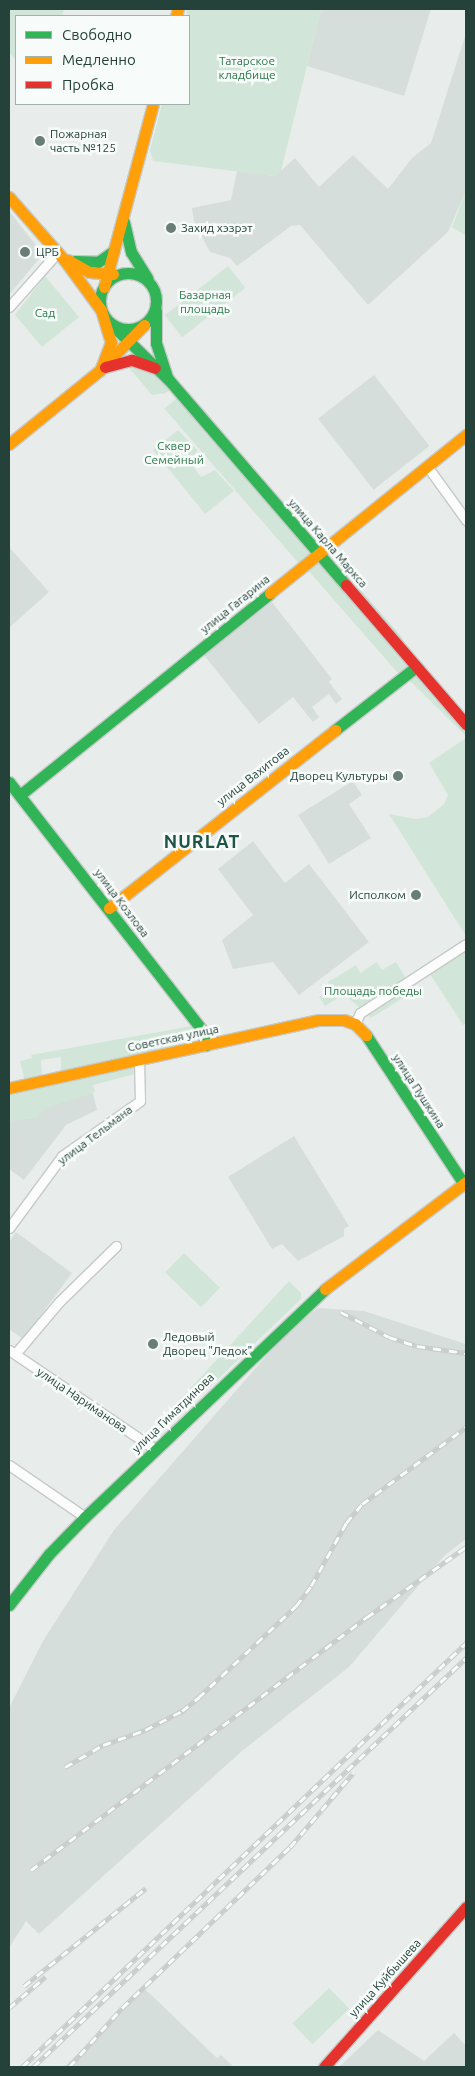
<!DOCTYPE html>
<meta charset="utf-8">
<style>
body{margin:0}
#map{position:relative;width:475px;height:2076px;overflow:hidden;background:#e8edeb;font-family:Ubuntu,sans-serif}
div>[style]{position:absolute}
.built>*{inset:0;background:#d6dedb;transform-origin:0 0}
.green>*{inset:0;background:#d1e6d8;transform-origin:0 0}
.roads{filter:drop-shadow(1px 0 #c5cac8) drop-shadow(-1px 0 #c5cac8) drop-shadow(0 1px #c5cac8) drop-shadow(0 -1px #c5cac8)}
.street>*{height:9px;margin:-4.5px;padding:0 4.5px;transform-origin:4.5px;border-radius:4.5px;background:#fcfcfc}
.fast>*{height:11px;margin:-5.5px;padding:0 5.5px;transform-origin:5.5px;border-radius:5.5px;background:#30b455}
.fast>.ring{margin:-5.5px;padding:0;box-sizing:content-box;background:none;border:11px solid #30b455;border-radius:50%}
.slow>*{height:11px;margin:-5.5px;padding:0 5.5px;transform-origin:5.5px;border-radius:5.5px;background:#ff9f0a}
.jam>*{height:11px;margin:-5.5px;padding:0 5.5px;transform-origin:5.5px;border-radius:5.5px;background:#e5322d}
.rail>*{height:4.5px;margin-top:-2.25px;transform-origin:0;background:repeating-linear-gradient(90deg,#f7fbf9 0 8px,#c9cdcc 0 16px);box-sizing:border-box;border-block:1px solid #c9cdcc}
.dots>*{width:14px;height:14px;translate:-50% -50%;box-sizing:border-box;border:2px solid #f7fbf9;border-radius:50%}
span{translate:-50% -50%;white-space:nowrap;text-align:center;line-height:1.15;-webkit-text-stroke:5px #f7fbf9;paint-order:stroke}
.park-label{font-size:12px;color:#2d7a4b}
.poi-label{font-size:12px;color:#24423a}
.left{translate:0 -50%;text-align:left}
.right{translate:-100% -50%;text-align:right}
.street-label{font-size:12px;color:#24423a}
.district-label{font-size:18px;color:#1f5548;font-weight:700;letter-spacing:1px}
.frame{position:absolute;inset:0;border:10px solid #24423a;pointer-events:none}
.legend{position:absolute;left:15px;top:15px;width:175px;height:90px;box-sizing:border-box;background:#f7fbf9;border:1px solid #a3b1ad;margin:0;padding:6px 9px;list-style:none;font-size:15px;color:#24423a}
.legend li{display:flex;align-items:center;gap:10px;height:25px}
.legend b{width:25px;border:1px solid #a3b1ad}
</style>
<div id="map">
<div class="built">
<i style="clip-path:polygon(321px 9px,431px 9px,404px 96px,307px 66px)"></i>
<i style="clip-path:polygon(466px 33px,466px 191px,448px 232px,368px 305px,300px 225px,291px 226px,237px 266px,230px 258px,210px 252px,194px 222px,192px 208px,231px 200px,237px 171px,275px 176px,295px 158px,319px 187px,353px 155px,388px 189px,412px 158px,431px 143px)"></i>
<i style="clip-path:polygon(9px 211px,43px 254px,9px 295px)"></i>
<i style="left:374px;top:375px;width:90px;height:71px;rotate:52deg"></i>
<i style="clip-path:polygon(9px 547px,49px 592px,9px 628px)"></i>
<i style="clip-path:polygon(272px 602px,332px 679px,329px 682px,342px 699px,336px 704px,329px 694px,312px 707px,319px 717px,313px 722px,293px 697px,259px 724px,204px 655px)"></i>
<i style="clip-path:polygon(353px 781px,362px 795px,349px 804px,371px 838px,329px 864px,298px 815px)"></i>
<i style="clip-path:polygon(253px 841px,285px 883px,309px 864px,369px 942px,299px 995px,273px 962px,233px 969px,222px 940px,253px 915px,218px 869px)"></i>
<i style="clip-path:polygon(93px 1093px,97px 1110px,66px 1125px,24px 1180px,9px 1169px,9px 1112px)"></i>
<i style="clip-path:polygon(294px 1136px,349px 1226px,344px 1229px,344px 1236px,298px 1261px,282px 1244px,272px 1249px,228px 1177px)"></i>
<i style="clip-path:polygon(16px 1232px,72px 1273px,23px 1339px,9px 1329px,9px 1242px)"></i>
<i style="clip-path:polygon(318px 1308px,364px 1311px,466px 1344px,466px 1539px,444px 1556px,349px 1667px,242px 1751px,39px 1934px,26px 1921px,9px 1948px,9px 1708px,43px 1641px,114px 1530px,289px 1330px)"></i>
<i style="clip-path:polygon(145px 1989px,217px 2058px,221px 2055px,234px 2067px,64px 2067px)"></i>
<i style="clip-path:polygon(378px 2030px,424px 2061px,454px 2033px,466px 2046px,466px 2067px,339px 2067px)"></i>
</div>
<div class="green">
<i style="clip-path:polygon(9px 9px,64px 9px,62px 16px,16px 16px,16px 60px,9px 53px)"></i>
<i style="clip-path:polygon(187px 9px,321px 9px,281px 171px,275px 176px,153px 161px,150px 150px,162px 104px,189px 104px)"></i>
<i style="clip-path:polygon(466px 191px,466px 236px,452px 227px)"></i>
<i style="left:228px;top:266px;width:28px;height:80px;rotate:52deg"></i>
<i style="clip-path:polygon(45px 276px,79px 317px,42px 347px,15px 315px)"></i>
<i style="clip-path:polygon(125px 363px,149px 368px,172px 388px,166px 393px,152px 395px)"></i>
<i style="left:178px;top:397px;width:208px;height:18px;rotate:49deg"></i>
<i style="clip-path:polygon(178px 430px,198px 451px,188px 460px,201px 477px,215px 470px,234px 491px,205px 514px,153px 450px)"></i>
<i style="left:327px;top:551px;width:116px;height:6px;rotate:49deg"></i>
<i style="clip-path:polygon(318px 557px,413px 666px,400px 675px,397px 672px,306px 568px)"></i>
<i style="clip-path:polygon(416px 669px,466px 725px,466px 736px,406px 677px)"></i>
<i style="clip-path:polygon(466px 738px,466px 936px,389px 814px,416px 819px,428px 817px,444px 804px,448px 795px,429px 763px)"></i>
<i style="clip-path:polygon(466px 951px,466px 1023px,463px 1025px,430px 974px)"></i>
<i style="clip-path:polygon(377px 962px,382px 970px,396px 962px,414px 991px,371px 1018px,344px 994px,325px 1006px,319px 997px,332px 989px,328px 982px,356px 965px,360px 973px)"></i>
<i style="clip-path:polygon(192px 1026px,194px 1035px,190px 1037px,189px 1045px,61px 1071px,61px 1057px,41px 1060px,42px 1077px,25px 1082px,20px 1061px,32px 1058px,31px 1055px)"></i>
<i style="clip-path:polygon(138px 1062px,139px 1073px,93px 1085px,95px 1092px,46px 1108px,36px 1118px,9px 1121px,9px 1090px)"></i>
<i style="left:184px;top:1253px;width:50px;height:27px;rotate:44deg"></i>
<i style="clip-path:polygon(289px 1281px,301px 1293px,301px 1299px,157px 1438px,153px 1429px)"></i>
<i style="left:329px;top:1988px;width:29px;height:51px;rotate:46deg"></i>
</div>
<div class="roads">
<div class="street">
<i style="left:9px;top:307px;width:72px;rotate:-48.4deg"></i>
<i style="left:427px;top:466px;width:67px;rotate:54.2deg"></i>
<i style="left:355px;top:1024px;width:12px;rotate:-66deg"></i>
<i style="left:360px;top:1013px;width:126px;rotate:-33.1deg"></i>
<i style="left:9px;top:1228px;width:89px;rotate:-53.6deg"></i>
<i style="left:62px;top:1156px;width:95px;rotate:-35.2deg"></i>
<i style="left:140px;top:1101px;width:41px;rotate:-91.4deg"></i>
<i style="left:9px;top:1350px;width:178px;rotate:34.2deg"></i>
<i style="left:15px;top:1354px;width:68px;rotate:-49.8deg"></i>
<i style="left:59px;top:1302px;width:80px;rotate:-44.5deg"></i>
<i style="left:9px;top:1465px;width:92px;rotate:34.4deg"></i>
</div>
<div class="fast">
<i style="left:124px;top:222px;width:31px;rotate:77deg"></i>
<i style="left:131px;top:252px;width:31px;rotate:58deg"></i>
<i style="left:75px;top:261px;width:23px;rotate:2deg"></i>
<i style="left:98px;top:262px;width:19px;rotate:-35deg"></i>
<i class="ring" style="left:100px;top:273px;width:45px;height:45px"></i>
<i style="left:156px;top:311px;width:32px;rotate:90deg"></i>
<i style="left:156px;top:343px;width:35px;rotate:72deg"></i>
<i style="left:113px;top:326px;width:78px;rotate:44deg"></i>
<i style="left:169px;top:380px;width:271px;rotate:49.2deg"></i>
<i style="left:335px;top:730px;width:103px;rotate:-37.9deg"></i>
<i style="left:9px;top:782px;width:313px;rotate:52.1deg"></i>
<i style="left:201px;top:1029px;width:17px;rotate:73deg"></i>
<i style="left:20px;top:795px;width:321px;rotate:-38.9deg"></i>
<i style="left:366px;top:1035px;width:178px;rotate:56.7deg"></i>
<i style="left:9px;top:1605px;width:65px;rotate:-51.9deg"></i>
<i style="left:49px;top:1554px;width:52px;rotate:-45.8deg"></i>
<i style="left:85px;top:1517px;width:331px;rotate:-43.5deg"></i>
</div>
<div class="slow">
<i style="left:176px;top:16px;width:7px;rotate:-74deg"></i>
<i style="left:9px;top:197px;width:85px;rotate:48.8deg"></i>
<i style="left:65px;top:261px;width:61px;rotate:53.7deg"></i>
<i style="left:101px;top:310px;width:34px;rotate:73deg"></i>
<i style="left:111px;top:342px;width:30px;rotate:111deg"></i>
<i style="left:68px;top:260px;width:24px;rotate:30deg"></i>
<i style="left:89px;top:272px;width:24px;rotate:5deg"></i>
<i style="left:104px;top:287px;width:189px;rotate:-75deg"></i>
<i style="left:9px;top:444px;width:117px;rotate:-39.1deg"></i>
<i style="left:100px;top:370px;width:63px;rotate:-45.6deg"></i>
<i style="left:270px;top:593px;width:252px;rotate:-38.9deg"></i>
<i style="left:109px;top:908px;width:288px;rotate:-38.2deg"></i>
<i style="left:9px;top:1088px;width:317px;rotate:-12.4deg"></i>
<i style="left:319px;top:1020px;width:25px"></i>
<i style="left:344px;top:1020px;width:12px;rotate:20deg"></i>
<i style="left:355px;top:1024px;width:16px;rotate:45deg"></i>
<i style="left:325px;top:1289px;width:177px;rotate:-37.2deg"></i>
</div>
<div class="jam">
<i style="left:105px;top:367px;width:28px;rotate:-15deg"></i>
<i style="left:132px;top:360px;width:24px;rotate:19deg"></i>
<i style="left:346px;top:585px;width:184px;rotate:49.2deg"></i>
<i style="left:324px;top:2067px;width:214px;rotate:-48.4deg"></i>
</div>
</div>
<div class="rail">
<i style="left:341px;top:1312px;width:54px;rotate:27.5deg"></i>
<i style="left:389px;top:1337px;width:29px;rotate:18deg"></i>
<i style="left:417px;top:1346px;width:49px;rotate:8.1deg"></i>
<i style="left:65px;top:1767px;width:44px;rotate:-30.1deg"></i>
<i style="left:103px;top:1745px;width:45px;rotate:-19.7deg"></i>
<i style="left:145px;top:1730px;width:42px;rotate:-27.2deg"></i>
<i style="left:182px;top:1711px;width:21px;rotate:-39deg"></i>
<i style="left:198px;top:1698px;width:134px;rotate:-43.2deg"></i>
<i style="left:296px;top:1606px;width:25px;rotate:-53deg"></i>
<i style="left:311px;top:1586px;width:72px;rotate:-60.9deg"></i>
<i style="left:346px;top:1523px;width:25px;rotate:-50deg"></i>
<i style="left:362px;top:1504px;width:129px;rotate:-36.5deg"></i>
<i style="left:31px;top:1870px;width:421px;rotate:-37deg"></i>
<i style="left:367px;top:1617px;width:121px;rotate:-35.3deg"></i>
<i style="left:24px;top:1986px;width:156px;rotate:-38.8deg"></i>
<i style="left:9px;top:2008px;width:48px;rotate:-40.7deg"></i>
<i style="left:22px;top:2067px;width:614px;rotate:-43.68deg"></i>
<i style="left:33px;top:2067px;width:596px;rotate:-43.37deg"></i>
<i style="left:69px;top:2067px;width:79px;rotate:-48.1deg"></i>
<i style="left:122px;top:2008px;width:233px;rotate:-43.8deg"></i>
<i style="left:290px;top:1847px;width:97px;rotate:-49.6deg"></i>
</div>
<div class="dots">
<i style="left:40px;top:141px;background:#697e78"></i>
<i style="left:171px;top:228px;background:#697e78"></i>
<i style="left:25px;top:252px;background:#697e78"></i>
<i style="left:398px;top:776px;background:#697e78"></i>
<i style="left:416px;top:895px;background:#697e78"></i>
<i style="left:153px;top:1344px;background:#697e78"></i>
</div>
<div class="park-label">
<span style="left:247px;top:68px">Татарское<br>кладбище</span>
<span style="left:205px;top:302px">Базарная<br>площадь</span>
<span style="left:45px;top:313px">Сад</span>
<span style="left:174px;top:453px">Сквер<br>Семейный</span>
<span style="left:373px;top:991px">Площадь победы</span>
</div>
<div class="poi-label">
<span class="left" style="left:50px;top:141px">Пожарная<br>часть №125</span>
<span class="left" style="left:181px;top:228px">Захид хэзрэт</span>
<span class="left" style="left:36px;top:252px">ЦРБ</span>
<span class="right" style="left:388px;top:776px">Дворец Культуры</span>
<span class="right" style="left:406px;top:895px">Исполком</span>
<span class="left" style="left:163px;top:1344px">Ледовый<br>Дворец "Ледок"</span>
</div>
<div class="street-label">
<span style="left:328px;top:543px;rotate:49deg">улица Карла Маркса</span>
<span style="left:235px;top:604px;rotate:-39deg">улица Гагарина</span>
<span style="left:253px;top:776px;rotate:-38deg">улица Вахитова</span>
<span style="left:122px;top:903px;rotate:53deg">улица Козлова</span>
<span style="left:173px;top:1038px;rotate:-12deg">Советская улица</span>
<span style="left:419px;top:1091px;rotate:57deg">улица Пушкина</span>
<span style="left:95px;top:1135px;rotate:-37deg">улица Тельмана</span>
<span style="left:82px;top:1400px;rotate:34deg">улица Нариманова</span>
<span style="left:173px;top:1413px;rotate:-44deg">улица Гиматдинова</span>
<span style="left:385px;top:1978px;rotate:-48deg">улица Куйбышева</span>
</div>
<div class="district-label">
<span style="left:202px;top:841px">NURLAT</span>
</div>
<div class="frame"></div>
<ul class="legend">
<li><b style="height:6px;background:#30b455"></b>Свободно</li>
<li><b style="height:6px;background:#ff9f0a"></b>Медленно</li>
<li><b style="height:6px;background:#e5322d"></b>Пробка</li>
</ul>
</div>
